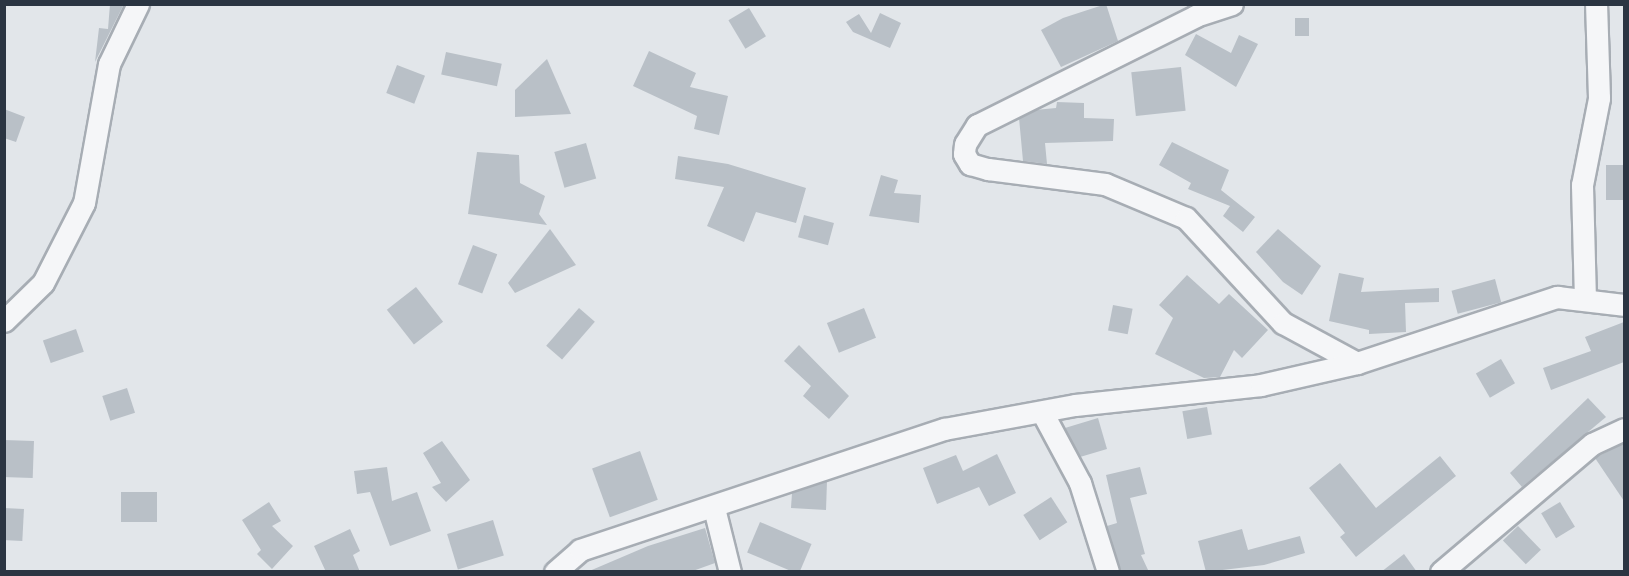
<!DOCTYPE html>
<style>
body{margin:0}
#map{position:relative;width:1629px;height:576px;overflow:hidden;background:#e2e6ea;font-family:"Archivo Narrow",sans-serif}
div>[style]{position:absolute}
.building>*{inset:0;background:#b9c0c7;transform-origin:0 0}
.roads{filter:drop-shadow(2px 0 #a7adb4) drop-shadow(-2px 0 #a7adb4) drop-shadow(0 2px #a7adb4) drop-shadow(0 -2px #a7adb4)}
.minor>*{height:21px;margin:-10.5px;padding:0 10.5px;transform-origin:10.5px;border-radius:10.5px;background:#f5f6f8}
span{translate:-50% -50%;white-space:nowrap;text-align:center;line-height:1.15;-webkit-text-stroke:6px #f2f5f8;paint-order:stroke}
.frame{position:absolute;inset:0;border:6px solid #2b3542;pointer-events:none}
</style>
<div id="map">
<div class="building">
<i style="clip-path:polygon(110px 4px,124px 4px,95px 62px,99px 28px,108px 29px)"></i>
<i style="clip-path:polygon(1106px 4px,1118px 41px,1061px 67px,1041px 30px,1063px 18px)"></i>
<i style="left:749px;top:8px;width:33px;height:24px;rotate:59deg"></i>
<i style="clip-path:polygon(880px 13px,901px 23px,890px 48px,853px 32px,846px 22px,859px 14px,871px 33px)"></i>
<i style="left:1295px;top:18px;width:14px;height:18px"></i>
<i style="clip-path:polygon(1196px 34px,1231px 53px,1239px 35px,1258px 44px,1236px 87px,1185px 55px)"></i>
<i style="clip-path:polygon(649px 51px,696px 73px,690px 87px,728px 96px,719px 135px,694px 129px,697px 116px,633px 86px)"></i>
<i style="left:446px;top:52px;width:57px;height:23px;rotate:12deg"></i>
<i style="clip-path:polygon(547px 59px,571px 114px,515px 117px,515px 90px)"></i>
<i style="left:397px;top:65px;width:30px;height:30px;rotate:21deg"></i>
<i style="left:1181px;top:67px;width:44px;height:50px;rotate:84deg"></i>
<i style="clip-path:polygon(1057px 102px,1084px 103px,1084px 118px,1114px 119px,1113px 141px,1045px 143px,1047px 164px,1023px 161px,1019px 118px,1035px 110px,1056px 108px)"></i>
<i style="clip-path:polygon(4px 109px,25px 117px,16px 142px,4px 138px)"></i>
<i style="clip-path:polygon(1172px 142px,1229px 170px,1221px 190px,1255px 217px,1243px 232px,1223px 216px,1230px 206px,1188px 189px,1191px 183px,1159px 165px)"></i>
<i style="left:586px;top:143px;width:37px;height:33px;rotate:74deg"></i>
<i style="clip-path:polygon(477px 152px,519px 155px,520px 183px,545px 196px,539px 214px,547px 225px,468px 214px)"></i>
<i style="clip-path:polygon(678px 156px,728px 164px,806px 188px,796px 223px,756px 212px,744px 242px,707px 226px,724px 187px,675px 179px)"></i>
<i style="left:1624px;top:165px;width:35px;height:18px;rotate:90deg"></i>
<i style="clip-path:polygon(881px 175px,898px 180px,894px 193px,921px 195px,919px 223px,869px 216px)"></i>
<i style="left:804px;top:215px;width:31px;height:23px;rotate:15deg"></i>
<i style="clip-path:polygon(550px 229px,576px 265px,515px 293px,508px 283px)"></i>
<i style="clip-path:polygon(1278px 229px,1321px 266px,1302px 295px,1283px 282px,1256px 252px)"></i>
<i style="left:473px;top:245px;width:26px;height:42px;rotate:21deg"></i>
<i style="clip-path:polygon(1339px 273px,1364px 278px,1361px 292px,1439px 288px,1439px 302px,1405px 303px,1406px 332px,1369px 334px,1369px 330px,1329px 321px)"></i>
<i style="clip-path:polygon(1187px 275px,1219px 304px,1229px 294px,1268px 330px,1242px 358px,1234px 350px,1220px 377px,1204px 378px,1155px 354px,1173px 318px,1159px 305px)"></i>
<i style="left:1495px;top:279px;width:24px;height:45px;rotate:75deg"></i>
<i style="left:416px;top:287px;width:44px;height:37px;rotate:52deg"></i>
<i style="left:1113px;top:305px;width:20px;height:26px;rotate:11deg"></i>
<i style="left:579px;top:308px;width:21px;height:50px;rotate:41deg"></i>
<i style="left:864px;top:308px;width:32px;height:40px;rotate:68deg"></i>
<i style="clip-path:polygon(1624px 322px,1624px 362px,1551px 390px,1543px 368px,1591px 351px,1585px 337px)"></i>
<i style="left:76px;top:329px;width:24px;height:35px;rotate:71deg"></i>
<i style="clip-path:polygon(799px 345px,849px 396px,829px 419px,803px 396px,811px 386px,784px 361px)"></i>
<i style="left:1501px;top:359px;width:28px;height:29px;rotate:60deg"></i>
<i style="left:127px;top:388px;width:26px;height:26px;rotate:72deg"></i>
<i style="clip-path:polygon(1588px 398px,1606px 417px,1522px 487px,1510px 473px)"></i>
<i style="left:1207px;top:407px;width:28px;height:25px;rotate:80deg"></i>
<i style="clip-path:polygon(1098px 418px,1107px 449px,1080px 457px,1065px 428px)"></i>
<i style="left:4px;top:440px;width:30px;height:37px;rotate:2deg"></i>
<i style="clip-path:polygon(442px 441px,470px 480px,446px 502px,432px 487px,441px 483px,423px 453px)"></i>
<i style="clip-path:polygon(1624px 443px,1624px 501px,1595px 458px)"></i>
<i style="left:640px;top:451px;width:52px;height:51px;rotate:70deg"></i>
<i style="clip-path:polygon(997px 454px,1016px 493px,989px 506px,979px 487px,937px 504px,923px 468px,956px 455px,963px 471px)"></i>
<i style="clip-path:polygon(1440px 456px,1456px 476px,1356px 557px,1340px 537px,1345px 533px,1309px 488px,1340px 463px,1376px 508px)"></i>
<i style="clip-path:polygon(387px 467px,392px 501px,417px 492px,431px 531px,390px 546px,370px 492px,357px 494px,354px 471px)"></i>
<i style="clip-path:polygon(1140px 467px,1147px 494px,1130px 498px,1145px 554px,1141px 555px,1149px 572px,1120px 572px,1107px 526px,1117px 523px,1106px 475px)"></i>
<i style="clip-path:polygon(827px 481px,826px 510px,791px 508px,792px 493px)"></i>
<i style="left:157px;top:492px;width:30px;height:36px;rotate:90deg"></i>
<i style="left:1051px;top:497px;width:30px;height:33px;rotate:57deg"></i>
<i style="clip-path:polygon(269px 502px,281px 521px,272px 526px,293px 546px,272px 569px,257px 554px,261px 550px,242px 520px)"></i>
<i style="left:1560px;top:502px;width:29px;height:22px;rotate:59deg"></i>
<i style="left:4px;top:508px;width:20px;height:32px;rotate:3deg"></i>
<i style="left:493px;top:520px;width:37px;height:48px;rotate:73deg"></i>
<i style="left:760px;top:522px;width:56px;height:33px;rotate:23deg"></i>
<i style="left:1518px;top:526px;width:33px;height:21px;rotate:46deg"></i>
<i style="clip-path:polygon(705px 528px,715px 563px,690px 572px,587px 572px,648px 546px)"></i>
<i style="clip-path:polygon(350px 529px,360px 551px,353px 555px,360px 572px,326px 572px,314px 546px)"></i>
<i style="clip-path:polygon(1242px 529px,1248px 550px,1300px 536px,1305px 553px,1264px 565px,1206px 572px,1198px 541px)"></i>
<i style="clip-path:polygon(1404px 554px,1417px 572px,1381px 572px)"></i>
</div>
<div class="roads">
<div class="minor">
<i style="left:1232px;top:4px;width:38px;rotate:162deg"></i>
<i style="left:1196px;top:16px;width:245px;rotate:153.5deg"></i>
<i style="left:977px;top:125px;width:22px;rotate:122deg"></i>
<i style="left:965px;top:144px;width:10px;rotate:96deg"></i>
<i style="left:964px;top:154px;width:12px;rotate:59deg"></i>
<i style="left:970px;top:164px;width:19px;rotate:16deg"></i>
<i style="left:988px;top:169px;width:118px;rotate:7.3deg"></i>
<i style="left:1105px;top:184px;width:88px;rotate:22.8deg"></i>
<i style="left:1186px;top:218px;width:143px;rotate:47.3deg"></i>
<i style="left:1283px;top:323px;width:84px;rotate:28.4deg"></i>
<i style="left:1585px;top:300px;width:115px;rotate:-91.5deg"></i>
<i style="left:1582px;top:185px;width:89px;rotate:-78.9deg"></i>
<i style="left:1599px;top:98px;width:94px;rotate:-91.8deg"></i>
<i style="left:4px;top:321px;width:54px;rotate:-44.3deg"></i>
<i style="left:43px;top:283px;width:90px;rotate:-62.9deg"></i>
<i style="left:84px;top:203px;width:141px;rotate:-79.8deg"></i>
<i style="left:109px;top:64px;width:67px;rotate:-64.2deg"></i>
<i style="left:1042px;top:412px;width:81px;rotate:61.8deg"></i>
<i style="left:1080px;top:483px;width:93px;rotate:72.5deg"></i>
<i style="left:714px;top:508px;width:66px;rotate:76deg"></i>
<i style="left:555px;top:572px;width:33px;rotate:-41deg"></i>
<i style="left:580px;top:550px;width:384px;rotate:-18.4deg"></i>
<i style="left:944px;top:429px;width:133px;rotate:-10.4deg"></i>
<i style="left:1075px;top:405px;width:187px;rotate:-6.1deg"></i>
<i style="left:1261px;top:385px;width:98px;rotate:-12.9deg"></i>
<i style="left:1357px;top:363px;width:211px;rotate:-18.3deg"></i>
<i style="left:1557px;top:297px;width:67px;rotate:6.8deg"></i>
<i style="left:1441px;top:572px;width:198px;rotate:-40.3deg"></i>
<i style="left:1592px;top:444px;width:35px;rotate:-25deg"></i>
</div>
</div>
<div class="frame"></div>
</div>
